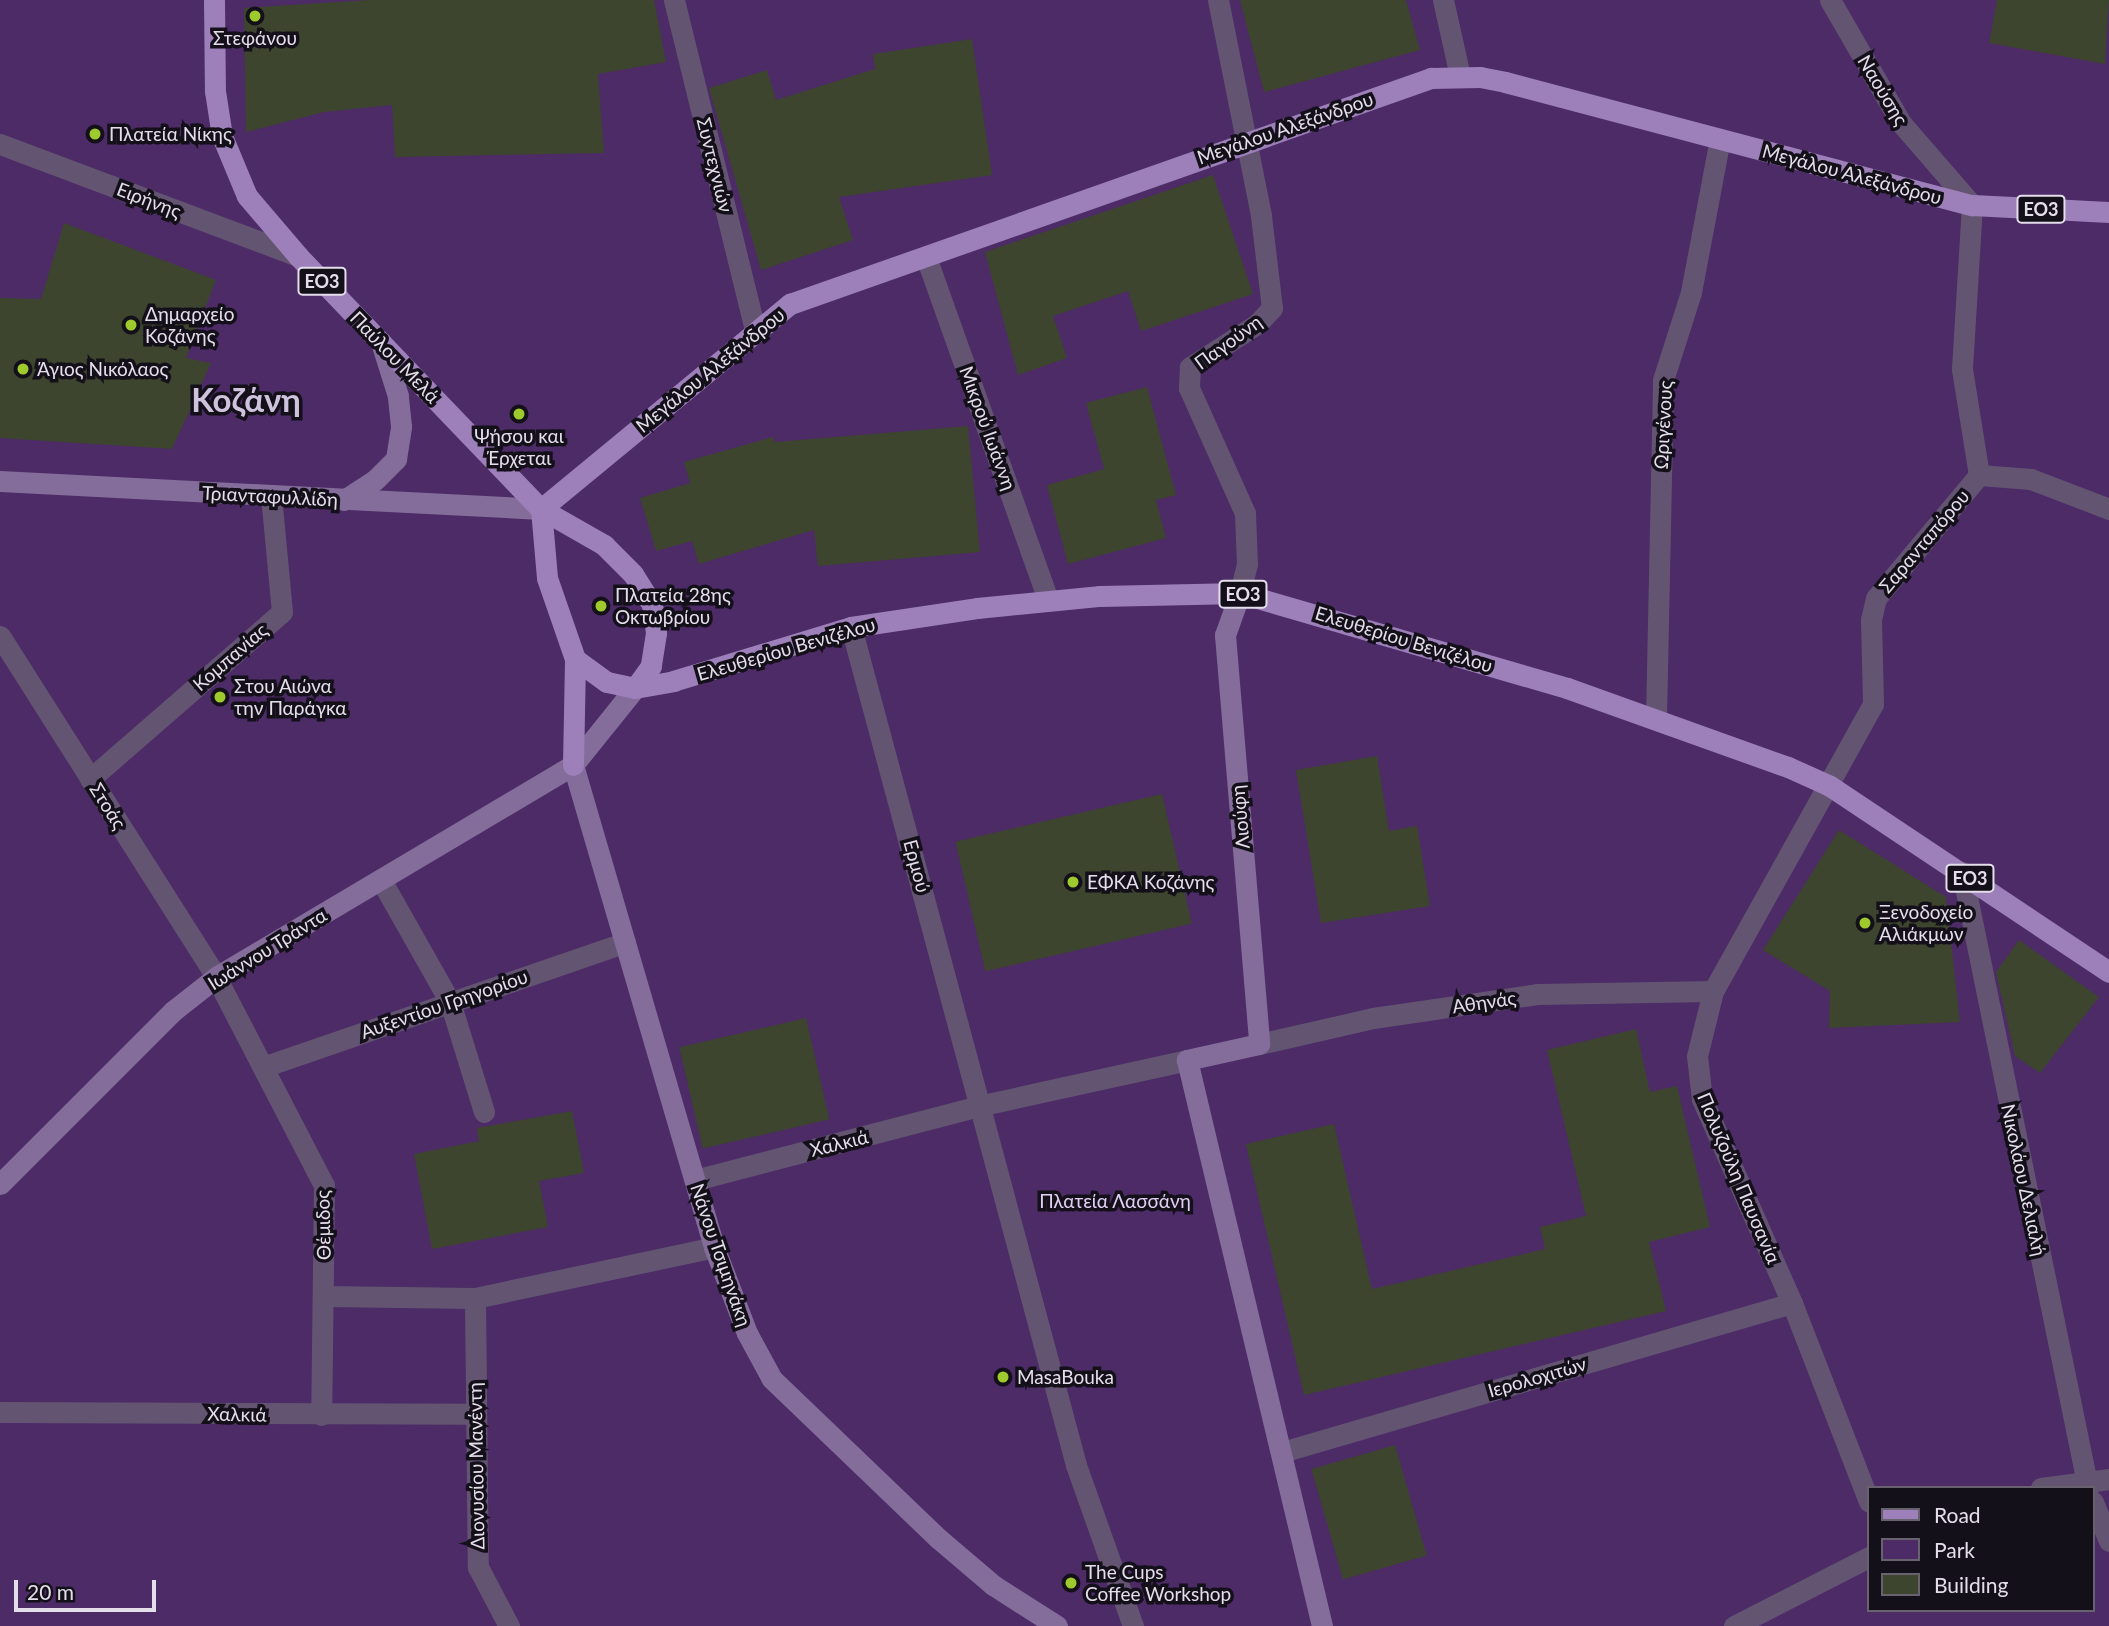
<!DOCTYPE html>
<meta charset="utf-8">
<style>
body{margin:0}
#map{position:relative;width:2109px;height:1626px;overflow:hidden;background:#2e2438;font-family:Lato,sans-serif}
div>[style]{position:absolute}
.green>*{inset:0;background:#4c2b67}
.building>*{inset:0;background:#3d452e;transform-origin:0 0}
.street>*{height:21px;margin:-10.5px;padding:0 10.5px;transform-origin:10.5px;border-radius:10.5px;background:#635572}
.secondary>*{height:21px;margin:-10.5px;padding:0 10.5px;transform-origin:10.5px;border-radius:10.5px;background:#846d9a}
.primary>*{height:21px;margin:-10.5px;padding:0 10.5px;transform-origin:10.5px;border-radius:10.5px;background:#9d80ba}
.dots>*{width:19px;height:19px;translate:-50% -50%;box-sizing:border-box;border:4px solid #141019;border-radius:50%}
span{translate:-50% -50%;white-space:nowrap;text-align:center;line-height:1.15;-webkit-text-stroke:7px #141019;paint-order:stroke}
.shield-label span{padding:2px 5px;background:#141019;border:2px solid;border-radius:5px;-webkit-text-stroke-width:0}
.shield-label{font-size:18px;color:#e4deeb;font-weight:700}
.poi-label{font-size:19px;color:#e4deeb}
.left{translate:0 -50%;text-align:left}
.street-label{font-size:19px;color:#e4deeb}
.park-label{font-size:19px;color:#e1cef4}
.town-label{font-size:33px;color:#cec2dc;font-weight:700}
.legend{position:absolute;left:1867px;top:1486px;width:228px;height:126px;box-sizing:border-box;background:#141019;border:2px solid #67626d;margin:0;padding:9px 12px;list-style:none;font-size:21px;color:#e4deeb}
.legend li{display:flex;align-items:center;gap:14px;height:35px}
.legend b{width:35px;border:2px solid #67626d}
.scale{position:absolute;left:14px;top:1580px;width:142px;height:32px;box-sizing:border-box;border:4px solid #e4deeb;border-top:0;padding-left:9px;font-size:21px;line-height:24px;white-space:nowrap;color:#e4deeb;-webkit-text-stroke:5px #141019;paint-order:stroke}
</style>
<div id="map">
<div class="green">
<i style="clip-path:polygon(evenodd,0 0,2109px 0,2109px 1626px,0 1626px,0 0,1869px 1488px,2093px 1488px,2093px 1610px,1869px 1610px,1869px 1488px)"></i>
</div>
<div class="building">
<i style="clip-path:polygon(369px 0,654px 0,666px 62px,598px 74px,604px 153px,395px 157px,392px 105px,324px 112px,246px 132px,244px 8px)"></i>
<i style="clip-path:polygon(1240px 0,1406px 0,1420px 50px,1264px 92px)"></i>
<i style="clip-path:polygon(1997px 0,2109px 0,2105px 64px,1989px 43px)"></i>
<i style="clip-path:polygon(972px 39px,992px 175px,839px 197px,853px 240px,761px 270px,709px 88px,767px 70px,776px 100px,875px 69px,873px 54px)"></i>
<i style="clip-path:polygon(1213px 175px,1253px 294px,1141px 331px,1128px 291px,1053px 316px,1067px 358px,1018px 375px,985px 252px)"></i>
<i style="clip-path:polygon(64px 223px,216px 280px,186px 358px,211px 363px,172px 449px,0 438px,0 298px,41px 299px)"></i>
<i style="clip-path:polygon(1147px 387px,1176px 495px,1156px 500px,1166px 538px,1068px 564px,1047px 485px,1104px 469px,1086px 403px)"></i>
<i style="clip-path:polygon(968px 426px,980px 552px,818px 566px,814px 530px,699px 564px,692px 541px,656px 551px,640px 498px,690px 483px,684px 462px,773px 437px,775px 442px)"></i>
<i style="clip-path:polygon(1377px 756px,1389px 831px,1417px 826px,1430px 906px,1321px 923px,1296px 770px)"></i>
<i style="left:1162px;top:794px;width:133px;height:212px;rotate:77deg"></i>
<i style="clip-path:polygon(1839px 830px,1946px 897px,1960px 1022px,1829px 1028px,1830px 991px,1763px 950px)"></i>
<i style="clip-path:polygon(2019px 940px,2099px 997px,2040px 1073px,2015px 1056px,1996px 972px)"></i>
<i style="left:806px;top:1018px;width:104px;height:130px;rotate:77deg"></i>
<i style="clip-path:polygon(1636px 1029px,1650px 1092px,1677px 1086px,1710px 1227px,1649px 1242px,1666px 1311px,1304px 1395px,1246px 1144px,1334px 1124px,1372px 1289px,1545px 1249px,1540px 1227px,1586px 1216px,1547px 1050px)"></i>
<i style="clip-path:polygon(572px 1111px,584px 1173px,539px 1181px,548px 1227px,432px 1249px,414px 1154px,479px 1141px,477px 1128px)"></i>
<i style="left:1395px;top:1445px;width:115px;height:87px;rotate:74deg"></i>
</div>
<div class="street">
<i style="left:674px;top:0;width:340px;rotate:76.2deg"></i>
<i style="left:1218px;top:0;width:220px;rotate:78.7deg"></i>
<i style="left:1261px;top:216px;width:93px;rotate:83.2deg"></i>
<i style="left:1272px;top:308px;width:22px;rotate:133deg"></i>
<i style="left:1257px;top:324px;width:80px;rotate:147.3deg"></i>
<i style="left:1190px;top:367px;width:21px;rotate:93deg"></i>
<i style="left:1189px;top:388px;width:137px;rotate:65.9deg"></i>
<i style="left:1245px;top:513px;width:51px;rotate:87.8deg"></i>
<i style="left:1247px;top:564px;width:30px;rotate:104deg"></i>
<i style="left:1443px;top:0;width:78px;rotate:77.4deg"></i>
<i style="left:1830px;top:0;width:142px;rotate:60deg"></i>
<i style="left:1901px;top:123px;width:108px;rotate:49.1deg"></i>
<i style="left:1972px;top:205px;width:164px;rotate:93.5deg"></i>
<i style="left:1962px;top:369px;width:107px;rotate:80.9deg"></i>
<i style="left:1979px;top:475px;width:160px;rotate:129.9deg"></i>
<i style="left:1876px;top:598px;width:23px;rotate:103deg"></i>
<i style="left:1871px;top:620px;width:84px;rotate:88.6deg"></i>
<i style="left:1873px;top:704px;width:329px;rotate:119.1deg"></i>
<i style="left:1713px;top:991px;width:67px;rotate:103.8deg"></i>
<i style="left:1697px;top:1056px;width:43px;rotate:83.4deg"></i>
<i style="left:1702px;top:1099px;width:223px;rotate:66.2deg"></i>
<i style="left:1792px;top:1303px;width:213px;rotate:68.8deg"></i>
<i style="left:0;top:144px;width:318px;rotate:20.6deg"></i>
<i style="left:926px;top:257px;width:364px;rotate:70.4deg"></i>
<i style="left:1979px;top:475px;width:52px;rotate:4.4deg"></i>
<i style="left:2031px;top:479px;width:84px;rotate:21deg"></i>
<i style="left:851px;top:627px;width:868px;rotate:74.97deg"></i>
<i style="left:1076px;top:1465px;width:171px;rotate:70.5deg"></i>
<i style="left:0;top:636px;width:404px;rotate:57.6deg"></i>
<i style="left:216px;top:977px;width:234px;rotate:62.6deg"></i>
<i style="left:324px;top:1185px;width:230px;rotate:90.7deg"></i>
<i style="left:1656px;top:718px;width:338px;rotate:-88.8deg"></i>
<i style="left:1663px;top:380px;width:92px;rotate:-72.3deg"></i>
<i style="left:1691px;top:292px;width:156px;rotate:-79.3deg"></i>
<i style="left:90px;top:779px;width:254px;rotate:-41deg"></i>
<i style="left:282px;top:612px;width:117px;rotate:-95.4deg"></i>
<i style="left:1962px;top:872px;width:629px;rotate:78.44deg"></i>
<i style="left:381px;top:880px;width:140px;rotate:60.5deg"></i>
<i style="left:450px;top:1002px;width:115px;rotate:72.8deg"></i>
<i style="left:1259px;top:1044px;width:117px;rotate:-12.8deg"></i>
<i style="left:1373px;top:1018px;width:166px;rotate:-8.3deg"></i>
<i style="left:1537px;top:994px;width:176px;rotate:-1deg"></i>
<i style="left:263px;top:1067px;width:383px;rotate:-19deg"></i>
<i style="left:695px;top:1180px;width:298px;rotate:-14.6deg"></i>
<i style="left:983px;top:1105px;width:209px;rotate:-12.4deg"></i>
<i style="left:324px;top:1296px;width:151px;rotate:0.8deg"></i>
<i style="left:475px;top:1298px;width:244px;rotate:-12deg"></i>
<i style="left:475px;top:1298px;width:269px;rotate:89.4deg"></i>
<i style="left:478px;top:1567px;width:67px;rotate:62.3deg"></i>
<i style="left:0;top:1412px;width:475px;rotate:0.2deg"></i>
<i style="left:1282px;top:1452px;width:531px;rotate:-16.29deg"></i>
<i style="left:2041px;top:1488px;width:69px;rotate:-7.5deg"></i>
<i style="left:2093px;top:1502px;width:42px;rotate:67.7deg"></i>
<i style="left:1734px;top:1626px;width:152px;rotate:-27.1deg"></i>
</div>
<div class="secondary">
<i style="left:0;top:481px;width:542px;rotate:2.96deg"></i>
<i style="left:344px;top:500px;width:37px;rotate:-33deg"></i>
<i style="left:375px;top:480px;width:30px;rotate:-45deg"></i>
<i style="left:396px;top:459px;width:33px;rotate:-81deg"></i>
<i style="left:401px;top:426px;width:30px;rotate:-96deg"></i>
<i style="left:398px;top:396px;width:57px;rotate:-107.5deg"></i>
<i style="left:1240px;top:593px;width:45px;rotate:109.7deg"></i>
<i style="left:1225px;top:635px;width:410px;rotate:85.2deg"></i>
<i style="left:1259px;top:1044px;width:74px;rotate:167.5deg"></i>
<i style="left:1187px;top:1060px;width:582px;rotate:76.58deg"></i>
<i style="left:573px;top:765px;width:502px;rotate:73.69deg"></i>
<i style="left:714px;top:1247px;width:92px;rotate:69deg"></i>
<i style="left:747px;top:1333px;width:52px;rotate:61.5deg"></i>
<i style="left:772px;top:1379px;width:231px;rotate:43.8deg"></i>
<i style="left:939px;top:1539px;width:71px;rotate:40.4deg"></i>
<i style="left:993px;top:1585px;width:76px;rotate:32.6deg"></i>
<i style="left:0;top:1184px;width:245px;rotate:-45deg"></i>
<i style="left:173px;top:1011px;width:55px;rotate:-38.3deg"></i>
<i style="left:216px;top:977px;width:415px;rotate:-30.7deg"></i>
<i style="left:573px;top:765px;width:99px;rotate:-51.2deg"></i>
</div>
<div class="primary">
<i style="left:214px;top:0;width:91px;rotate:89.4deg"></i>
<i style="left:215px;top:91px;width:46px;rotate:81.2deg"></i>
<i style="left:222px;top:136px;width:65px;rotate:67.4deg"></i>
<i style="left:247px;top:196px;width:79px;rotate:49.6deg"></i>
<i style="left:298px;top:256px;width:351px;rotate:46.2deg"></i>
<i style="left:541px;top:509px;width:73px;rotate:29.7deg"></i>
<i style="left:604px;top:545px;width:41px;rotate:45deg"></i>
<i style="left:633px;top:574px;width:36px;rotate:58deg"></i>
<i style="left:652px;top:604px;width:29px;rotate:82deg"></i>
<i style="left:656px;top:633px;width:33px;rotate:99deg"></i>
<i style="left:651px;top:666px;width:27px;rotate:126deg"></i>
<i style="left:541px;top:509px;width:69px;rotate:85deg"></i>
<i style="left:547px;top:578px;width:86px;rotate:70.9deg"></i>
<i style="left:575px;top:659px;width:39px;rotate:36deg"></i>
<i style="left:607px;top:682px;width:29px;rotate:12deg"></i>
<i style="left:635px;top:688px;width:39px;rotate:-10deg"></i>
<i style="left:673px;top:681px;width:186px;rotate:-16.9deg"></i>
<i style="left:851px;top:627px;width:127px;rotate:-8.6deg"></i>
<i style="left:977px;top:608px;width:124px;rotate:-5.6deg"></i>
<i style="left:1100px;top:596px;width:140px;rotate:-1.2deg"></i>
<i style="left:1240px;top:593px;width:341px;rotate:16.2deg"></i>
<i style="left:1567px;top:688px;width:235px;rotate:19.7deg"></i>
<i style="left:1788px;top:767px;width:46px;rotate:24.3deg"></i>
<i style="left:1830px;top:786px;width:335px;rotate:33.7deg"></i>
<i style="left:541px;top:509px;width:323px;rotate:-39.5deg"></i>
<i style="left:790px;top:304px;width:680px;rotate:-19.42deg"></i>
<i style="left:1431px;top:78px;width:49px;rotate:-1.2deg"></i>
<i style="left:1480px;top:77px;width:25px;rotate:11deg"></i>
<i style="left:1505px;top:82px;width:483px;rotate:14.8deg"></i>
<i style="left:1972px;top:205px;width:137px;rotate:2.9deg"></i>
<i style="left:573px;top:765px;width:106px;rotate:-88.9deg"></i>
</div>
<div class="dots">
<i style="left:255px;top:16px;background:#9fca2d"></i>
<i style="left:95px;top:134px;background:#9fca2d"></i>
<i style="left:131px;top:325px;background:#9fca2d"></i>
<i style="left:23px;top:369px;background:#9fca2d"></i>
<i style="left:519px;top:414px;background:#9fca2d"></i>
<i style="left:601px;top:606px;background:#9fca2d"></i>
<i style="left:220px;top:697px;background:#9fca2d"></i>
<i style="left:1073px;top:882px;background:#9fca2d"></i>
<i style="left:1865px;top:923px;background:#9fca2d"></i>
<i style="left:1003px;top:1377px;background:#9fca2d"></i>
<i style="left:1071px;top:1583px;background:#9fca2d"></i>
</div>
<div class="shield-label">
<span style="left:2041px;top:209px">ΕΟ3</span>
<span style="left:322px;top:281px">ΕΟ3</span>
<span style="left:1243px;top:594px">ΕΟ3</span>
<span style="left:1970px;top:878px">ΕΟ3</span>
</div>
<div class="poi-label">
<span style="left:255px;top:38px">Στεφάνου</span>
<span class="left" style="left:109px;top:134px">Πλατεία Νίκης</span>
<span class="left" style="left:145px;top:325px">Δημαρχείο<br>Κοζάνης</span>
<span class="left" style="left:37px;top:369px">Άγιος Νικόλαος</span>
<span style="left:519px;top:447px">Ψήσου και<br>Έρχεται</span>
<span class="left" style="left:615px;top:606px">Πλατεία 28ης<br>Οκτωβρίου</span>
<span class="left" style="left:234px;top:697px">Στου Αιώνα<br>την Παράγκα</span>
<span class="left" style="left:1087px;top:882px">ΕΦΚΑ Κοζάνης</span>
<span class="left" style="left:1879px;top:923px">Ξενοδοχείο<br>Αλιάκμων</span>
<span class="left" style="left:1017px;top:1377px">MasaBouka</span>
<span class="left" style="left:1085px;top:1583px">The Cups<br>Coffee Workshop</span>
</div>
<div class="street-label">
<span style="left:1883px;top:90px;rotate:59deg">Ναούσης</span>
<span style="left:1285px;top:128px;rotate:-19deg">Μεγάλου Αλεξάνδρου</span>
<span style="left:715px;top:165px;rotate:76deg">Συντεχνιών</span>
<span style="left:1852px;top:174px;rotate:15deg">Μεγάλου Αλεξάνδρου</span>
<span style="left:149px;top:200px;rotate:21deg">Ειρήνης</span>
<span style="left:1228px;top:342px;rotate:-36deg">Παγούνη</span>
<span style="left:395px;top:357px;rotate:46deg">Παύλου Μελά</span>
<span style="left:710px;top:370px;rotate:-39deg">Μεγάλου Αλεξάνδρου</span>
<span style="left:1663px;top:425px;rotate:-87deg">Ωριγένους</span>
<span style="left:988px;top:428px;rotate:70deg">Μικρού Ιωάννη</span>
<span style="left:270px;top:496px;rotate:3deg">Τριανταφυλλίδη</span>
<span style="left:1924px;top:541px;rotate:-50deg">Σαρανταπόρου</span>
<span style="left:1404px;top:639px;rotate:17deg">Ελευθερίου Βενιζέλου</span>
<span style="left:786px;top:649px;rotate:-16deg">Ελευθερίου Βενιζέλου</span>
<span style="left:230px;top:657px;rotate:-41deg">Κομπανίας</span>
<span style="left:108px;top:806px;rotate:58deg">Στοάς</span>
<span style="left:1240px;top:817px;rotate:-95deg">Λιούφη</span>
<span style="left:917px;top:866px;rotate:75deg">Ερμού</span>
<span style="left:267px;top:949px;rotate:-32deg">Ιωάννου Τράντα</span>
<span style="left:1484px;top:1002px;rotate:-8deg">Αθηνάς</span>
<span style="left:444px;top:1004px;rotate:-19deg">Αυξεντίου Γρηγορίου</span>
<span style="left:839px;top:1143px;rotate:-14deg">Χαλκιά</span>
<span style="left:1739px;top:1178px;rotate:67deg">Πολυζούλη Παυσανία</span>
<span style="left:2024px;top:1180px;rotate:78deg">Νικολάου Δελιαλή</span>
<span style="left:323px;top:1225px;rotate:-91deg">Θέμιδος</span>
<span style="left:721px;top:1255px;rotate:71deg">Νάνου Τσιμηνάκη</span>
<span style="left:1537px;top:1377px;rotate:-16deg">Ιερολοχιτών</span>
<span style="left:237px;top:1414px;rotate:1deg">Χαλκιά</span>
<span style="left:476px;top:1466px;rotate:-91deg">Διονυσίου Μανέντη</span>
</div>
<div class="park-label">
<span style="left:1115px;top:1201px">Πλατεία Λασσάνη</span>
</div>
<div class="town-label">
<span style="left:246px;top:400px">Κοζάνη</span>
</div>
<ul class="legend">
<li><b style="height:9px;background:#9d80ba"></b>Road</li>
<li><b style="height:19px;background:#4c2b67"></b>Park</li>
<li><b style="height:19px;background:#3d452e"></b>Building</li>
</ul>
<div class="scale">20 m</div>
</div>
